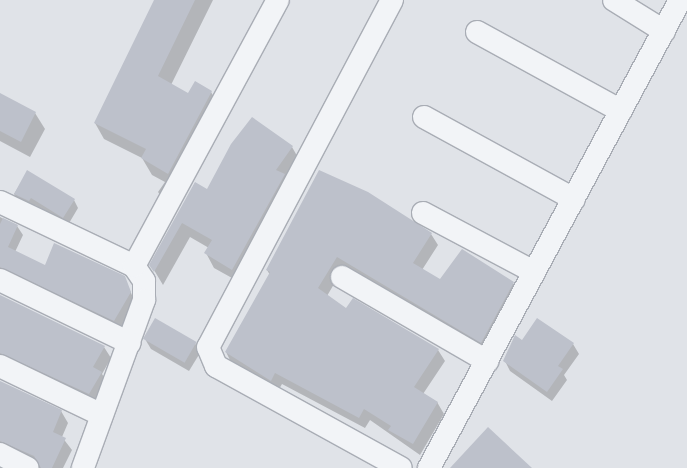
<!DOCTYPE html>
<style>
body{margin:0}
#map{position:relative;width:687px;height:468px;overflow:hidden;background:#e0e3e8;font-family:"Alegreya Sans",sans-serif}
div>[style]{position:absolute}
.shadow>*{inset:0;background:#0003}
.building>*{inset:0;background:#bdc1cb;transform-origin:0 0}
.roads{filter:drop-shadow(1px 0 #a9adb5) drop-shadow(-1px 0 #a9adb5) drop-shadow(0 1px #a9adb5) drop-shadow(0 -1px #a9adb5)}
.minor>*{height:22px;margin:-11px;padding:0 11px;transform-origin:11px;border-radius:11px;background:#f2f4f7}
span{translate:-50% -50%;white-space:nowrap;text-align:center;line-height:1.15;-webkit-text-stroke:4px #eff2f6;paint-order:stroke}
</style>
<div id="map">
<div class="shadow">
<i style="clip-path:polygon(155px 0,213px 0,171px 85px,189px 95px,211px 92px,221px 109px,161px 196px,158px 192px,165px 182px,152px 175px,142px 158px,104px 139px,95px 123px)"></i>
<i style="clip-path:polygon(0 101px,35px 113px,45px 129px,30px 157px,0 141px)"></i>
<i style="clip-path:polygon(292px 147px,300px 161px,241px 283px,214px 268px,206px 253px,209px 248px,190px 237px,163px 285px,151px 265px,195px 183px,207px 191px)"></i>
<i style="clip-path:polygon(28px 172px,74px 200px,78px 208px,68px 225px,35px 205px,34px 209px,19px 201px,14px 194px)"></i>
<i style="clip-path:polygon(0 217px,17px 226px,23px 235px,15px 252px,46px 267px,124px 277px,135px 302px,120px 329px,0 277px)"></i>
<i style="clip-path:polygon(431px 234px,438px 245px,422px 270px,440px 281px,513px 283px,519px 294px,488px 353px,344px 267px,327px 296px,346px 310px,438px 350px,445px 361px,423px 394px,437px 402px,444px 414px,420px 455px,370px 420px,365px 428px,282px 384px,278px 391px,232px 364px,226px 352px,270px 275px,267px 270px)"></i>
<i style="clip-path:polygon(0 323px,104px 347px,111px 358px,102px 374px,108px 384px,96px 405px,0 366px)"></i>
<i style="clip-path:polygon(145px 339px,195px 343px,200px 353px,189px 371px,151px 349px)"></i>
<i style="clip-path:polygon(573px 344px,579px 354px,564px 375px,567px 380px,552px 401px,510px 371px,505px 361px)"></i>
<i style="clip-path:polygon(0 382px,61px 411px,68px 423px,62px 437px,72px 450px,63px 468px,38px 468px,0 449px)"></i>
</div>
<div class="building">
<i style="clip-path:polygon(154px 0,195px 0,158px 76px,188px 93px,195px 81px,212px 91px,168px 174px,141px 158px,146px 149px,94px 123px)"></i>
<i style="clip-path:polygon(0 93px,36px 112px,21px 142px,0 131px)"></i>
<i style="clip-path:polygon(252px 117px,293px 146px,276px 170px,285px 174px,232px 270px,204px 253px,212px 240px,182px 223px,154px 272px,149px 265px,195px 182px,207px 189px,231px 144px)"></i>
<i style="clip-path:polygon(27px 170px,75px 199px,63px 218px,31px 198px,29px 201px,14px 194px)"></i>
<i style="clip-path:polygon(319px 170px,368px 192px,432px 233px,413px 263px,440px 279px,462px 249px,514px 282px,481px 343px,337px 257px,318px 288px,346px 308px,353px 298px,439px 349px,414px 387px,438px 402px,413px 444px,388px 430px,391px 426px,364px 409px,359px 418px,275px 373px,271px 381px,225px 352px,270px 272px,266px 270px)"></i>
<i style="clip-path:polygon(3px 218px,18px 225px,8px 247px,45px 265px,54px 243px,125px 276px,131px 292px,114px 321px,0 267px,0 224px)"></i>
<i style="clip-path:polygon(0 295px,105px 346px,93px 367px,102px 372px,89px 394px,0 353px)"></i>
<i style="left:155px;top:318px;width:48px;height:24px;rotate:30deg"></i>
<i style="clip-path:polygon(537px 318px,574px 343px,558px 366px,563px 369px,547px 392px,503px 361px,515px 335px,522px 340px)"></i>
<i style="clip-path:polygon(0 381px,62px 410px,53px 432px,66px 438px,52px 468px,41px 468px,34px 456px,0 441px)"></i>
<i style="clip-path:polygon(488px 427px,532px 468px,450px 468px)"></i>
</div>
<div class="roads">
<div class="minor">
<i style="left:392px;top:0;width:393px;rotate:117.9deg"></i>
<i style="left:208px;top:347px;width:21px;rotate:67deg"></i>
<i style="left:216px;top:366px;width:211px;rotate:28.9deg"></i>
<i style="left:614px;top:0;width:59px;rotate:31.8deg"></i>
<i style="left:477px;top:32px;width:164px;rotate:28.7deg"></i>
<i style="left:424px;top:117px;width:171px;rotate:28.7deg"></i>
<i style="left:0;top:202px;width:148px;rotate:25.5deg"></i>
<i style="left:134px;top:266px;width:18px;rotate:56deg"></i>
<i style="left:144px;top:281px;width:19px;rotate:90deg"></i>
<i style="left:144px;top:300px;width:179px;rotate:110deg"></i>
<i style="left:423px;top:213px;width:126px;rotate:28deg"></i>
<i style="left:134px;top:266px;width:302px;rotate:-61.6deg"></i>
<i style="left:342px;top:277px;width:168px;rotate:30.1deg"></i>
<i style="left:0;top:280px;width:144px;rotate:25.9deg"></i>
<i style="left:0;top:366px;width:113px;rotate:25.7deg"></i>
<i style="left:0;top:454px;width:31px;rotate:27deg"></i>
<i style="left:429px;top:468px;width:531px;rotate:-61.79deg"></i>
</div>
</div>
</div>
